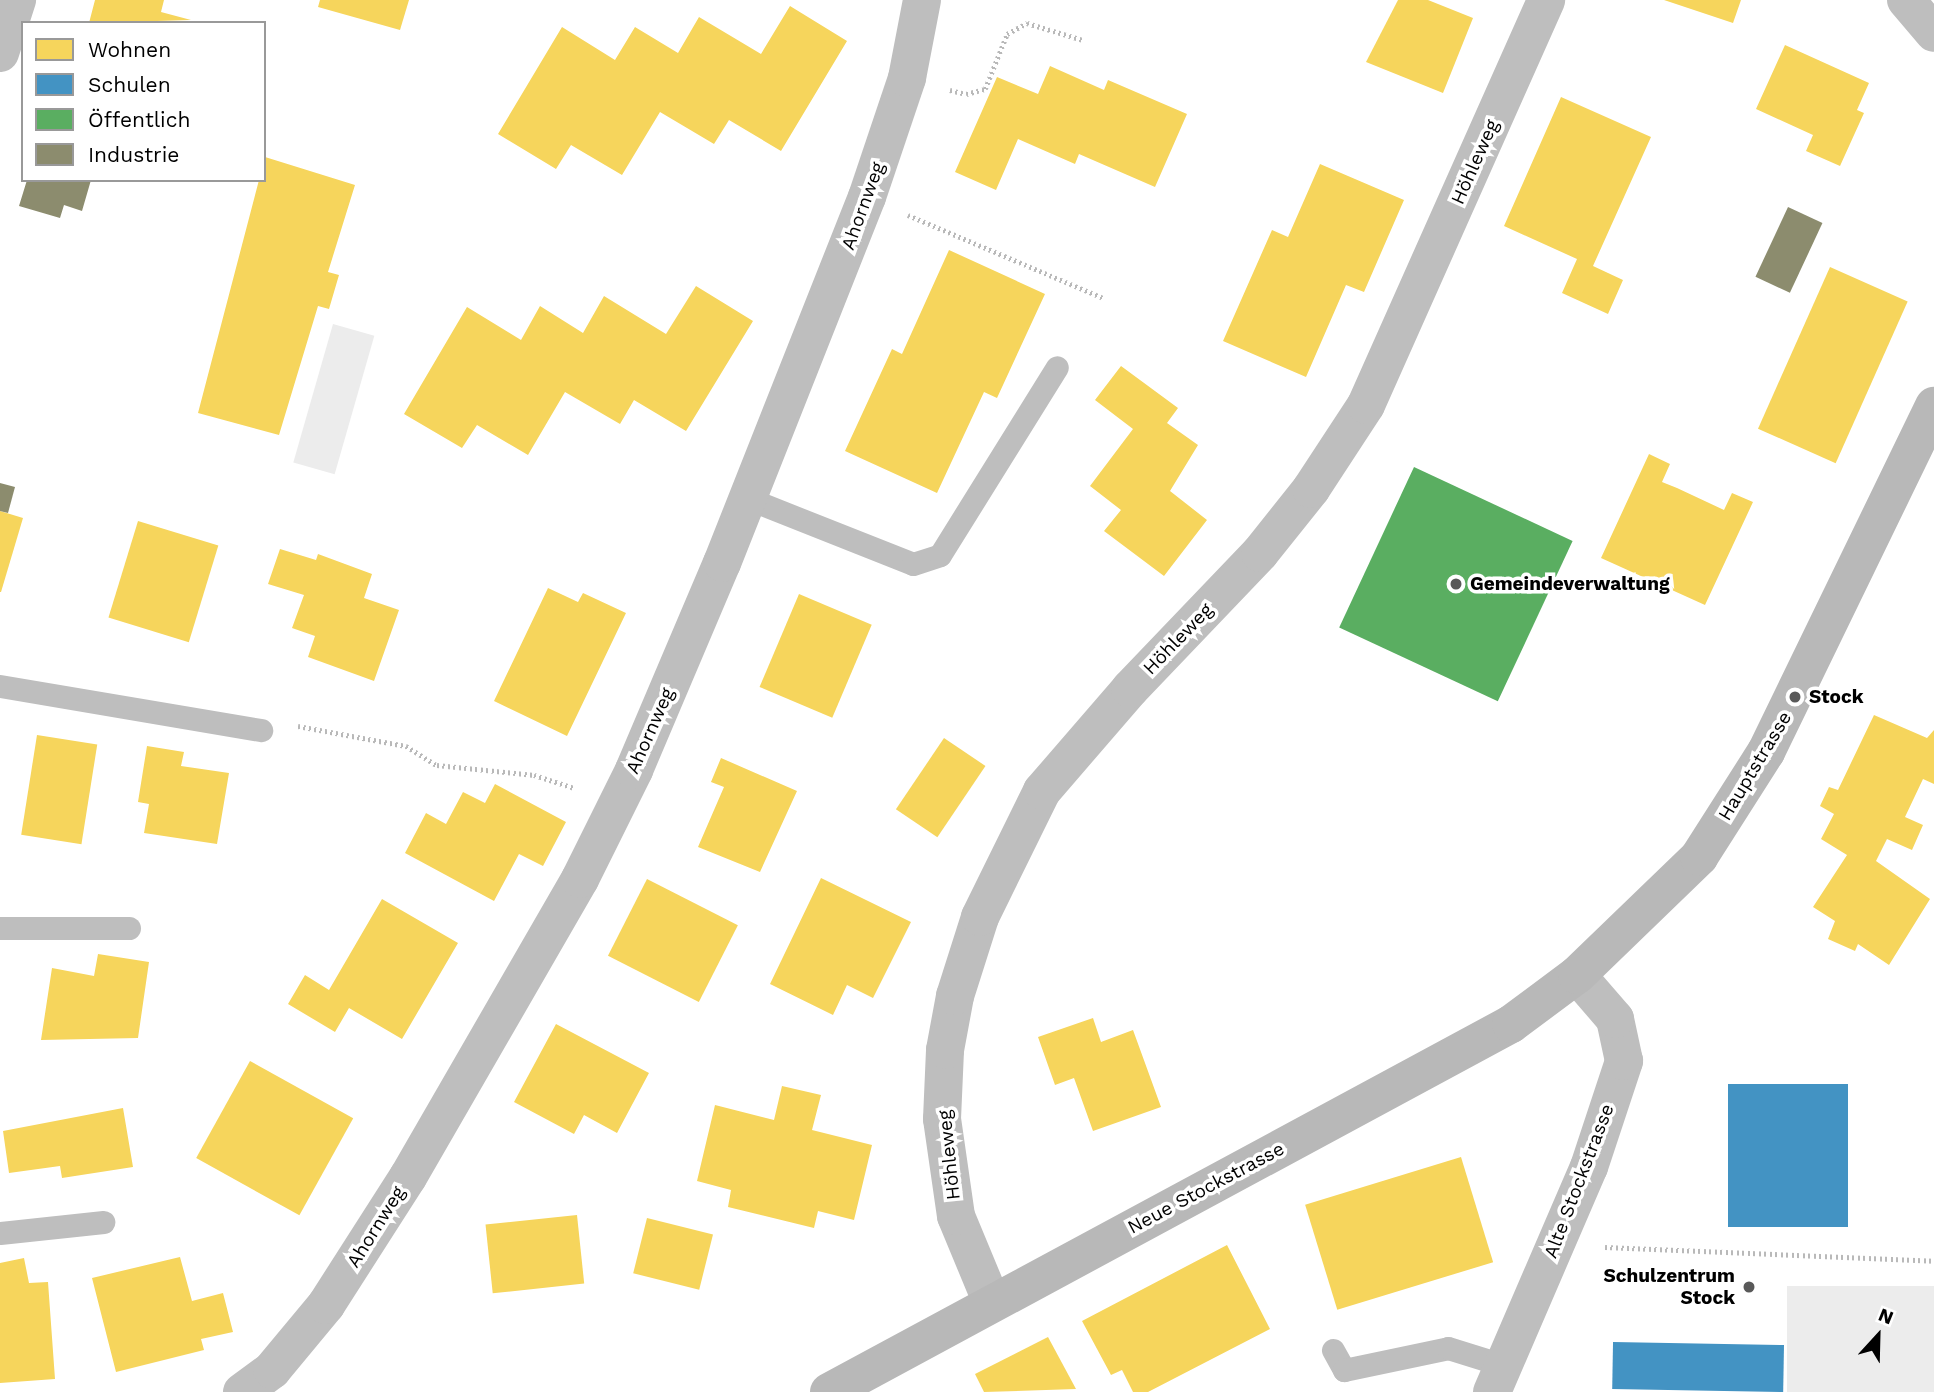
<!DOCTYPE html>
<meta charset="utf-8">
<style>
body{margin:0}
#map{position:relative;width:1934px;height:1392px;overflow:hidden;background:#fff;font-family:"Work Sans",sans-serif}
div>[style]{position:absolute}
.green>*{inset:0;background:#ececec;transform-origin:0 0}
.homes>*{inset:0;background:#f6d55c;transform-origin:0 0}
.schools>*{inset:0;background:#4393c3;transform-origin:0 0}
.public>*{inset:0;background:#5aae61;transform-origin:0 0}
.industry>*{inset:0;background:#8c8c6e;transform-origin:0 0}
.path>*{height:4.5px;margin-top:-2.25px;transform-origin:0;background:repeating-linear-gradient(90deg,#b9b9b9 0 2px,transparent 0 5.5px)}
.lane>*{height:23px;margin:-11.5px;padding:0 11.5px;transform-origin:11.5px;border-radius:11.5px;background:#bebebe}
.street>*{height:38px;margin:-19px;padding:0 19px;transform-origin:19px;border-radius:19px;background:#bebebe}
.secondary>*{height:38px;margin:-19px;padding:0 19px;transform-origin:19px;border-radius:19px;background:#b8b8b8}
.dots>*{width:19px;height:19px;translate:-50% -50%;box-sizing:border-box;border:4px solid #fff;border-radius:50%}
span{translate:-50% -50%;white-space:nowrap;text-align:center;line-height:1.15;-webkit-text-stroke:7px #fff;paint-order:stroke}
.street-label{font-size:19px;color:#000}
.poi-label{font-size:19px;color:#000;font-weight:700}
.left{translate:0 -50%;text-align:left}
.right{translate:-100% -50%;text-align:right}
.legend{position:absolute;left:21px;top:21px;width:245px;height:161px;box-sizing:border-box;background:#fff;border:2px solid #999;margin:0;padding:9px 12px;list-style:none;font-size:21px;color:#000}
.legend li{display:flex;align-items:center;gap:14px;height:35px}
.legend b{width:35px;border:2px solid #999}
.north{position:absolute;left:1843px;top:1301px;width:70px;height:70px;-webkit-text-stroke:5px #fff;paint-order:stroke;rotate:22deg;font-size:19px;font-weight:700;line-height:28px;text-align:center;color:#000}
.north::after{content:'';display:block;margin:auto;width:24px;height:32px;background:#000;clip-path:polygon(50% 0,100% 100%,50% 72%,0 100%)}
</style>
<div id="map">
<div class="green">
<i style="left:333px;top:324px;width:43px;height:144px;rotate:16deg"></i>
<i style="left:1787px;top:1286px;width:147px;height:106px"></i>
</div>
<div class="homes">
<i style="clip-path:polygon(95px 0,164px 0,161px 12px,191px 20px,89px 23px)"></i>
<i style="clip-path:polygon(320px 0,409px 0,400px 30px,318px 7px)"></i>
<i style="clip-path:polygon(1398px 0,1428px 0,1473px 18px,1443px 93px,1366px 62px)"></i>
<i style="clip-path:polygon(1664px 0,1741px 0,1733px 23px)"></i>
<i style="clip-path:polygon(790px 6px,847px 41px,781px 151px,729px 120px,714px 144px,660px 112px,622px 175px,571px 145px,556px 169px,498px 134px,562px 27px,615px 60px,635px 27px,678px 53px,699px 17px,761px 54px)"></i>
<i style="clip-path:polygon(1785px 45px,1869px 83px,1857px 110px,1864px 113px,1840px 166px,1806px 151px,1813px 135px,1756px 109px)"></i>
<i style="clip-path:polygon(1050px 66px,1104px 90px,1108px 80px,1187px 114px,1155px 187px,1079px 154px,1075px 164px,1018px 139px,996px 190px,955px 172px,997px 77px,1038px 94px)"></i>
<i style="clip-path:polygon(1561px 97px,1651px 137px,1593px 266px,1623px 280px,1608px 314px,1562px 293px,1577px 259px,1504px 226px)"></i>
<i style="clip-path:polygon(265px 157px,355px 185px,328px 272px,339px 275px,329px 309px,318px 306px,279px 435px,198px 413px,259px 180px,264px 180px)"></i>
<i style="clip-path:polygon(1320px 164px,1404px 200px,1364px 292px,1346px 285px,1306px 377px,1223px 341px,1272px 230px,1288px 237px)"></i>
<i style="clip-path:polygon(949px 250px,1045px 294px,997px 398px,984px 392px,937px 493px,845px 451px,892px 349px,902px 354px)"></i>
<i style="left:1830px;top:267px;width:85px;height:177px;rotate:24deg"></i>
<i style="clip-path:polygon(696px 286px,753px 321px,686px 431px,634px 400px,620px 424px,565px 392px,528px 455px,477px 425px,462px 448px,404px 414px,467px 307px,521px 340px,540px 306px,583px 333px,604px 296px,666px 334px)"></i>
<i style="clip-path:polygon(1121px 366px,1178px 408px,1167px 423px,1198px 445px,1170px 491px,1207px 520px,1164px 576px,1104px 531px,1121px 510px,1090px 486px,1133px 429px,1095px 400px)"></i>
<i style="clip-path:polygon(1649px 454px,1670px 464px,1662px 482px,1677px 488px,1724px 510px,1732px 493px,1753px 502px,1705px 605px,1601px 558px)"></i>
<i style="clip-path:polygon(0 511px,23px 518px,1px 592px,0 592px)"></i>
<i style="left:138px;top:521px;width:84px;height:101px;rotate:17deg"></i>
<i style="clip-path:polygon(280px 549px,316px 560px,318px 554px,372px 574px,364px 598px,399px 610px,374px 681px,308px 657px,315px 636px,292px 628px,304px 595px,268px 584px)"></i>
<i style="clip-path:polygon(548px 588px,578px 602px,583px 593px,626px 613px,567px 736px,494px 701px)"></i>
<i style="left:799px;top:594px;width:79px;height:101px;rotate:23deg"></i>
<i style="clip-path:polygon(1874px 715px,1927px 738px,1934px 730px,1934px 784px,1923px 779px,1905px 817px,1923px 825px,1912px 850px,1887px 839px,1876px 861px,1930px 899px,1889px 965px,1858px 944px,1855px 951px,1828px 939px,1835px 921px,1813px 907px,1847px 855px,1821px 839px,1834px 814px,1820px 806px,1829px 787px,1838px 790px)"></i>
<i style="left:37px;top:735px;width:61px;height:101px;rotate:9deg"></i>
<i style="left:944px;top:738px;width:50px;height:86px;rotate:34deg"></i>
<i style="clip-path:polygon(147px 746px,184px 752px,181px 766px,229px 773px,217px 844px,144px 833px,149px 804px,138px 802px)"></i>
<i style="clip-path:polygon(721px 758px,797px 791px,760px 872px,698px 847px,724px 787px,711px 782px)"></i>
<i style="clip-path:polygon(495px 784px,566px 822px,543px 866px,519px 854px,494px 901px,405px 853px,426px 813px,446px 824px,463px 792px,485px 803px)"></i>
<i style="clip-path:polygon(821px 878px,911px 922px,873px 998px,847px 985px,833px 1015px,770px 984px)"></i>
<i style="left:647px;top:879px;width:102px;height:86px;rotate:27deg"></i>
<i style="clip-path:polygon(382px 899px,458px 943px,402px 1039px,349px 1008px,335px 1032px,288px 1004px,305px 975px,329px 990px)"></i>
<i style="clip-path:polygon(98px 954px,149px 962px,138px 1038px,41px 1040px,52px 968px,94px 976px)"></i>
<i style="clip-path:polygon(1093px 1018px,1101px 1042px,1133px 1030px,1161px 1107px,1093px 1131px,1074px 1078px,1055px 1085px,1038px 1037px)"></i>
<i style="clip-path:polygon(556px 1024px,649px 1073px,617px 1133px,584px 1115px,574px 1134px,514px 1102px)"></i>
<i style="left:250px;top:1061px;width:118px;height:111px;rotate:29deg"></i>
<i style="clip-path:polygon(782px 1086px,821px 1095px,812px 1130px,872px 1145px,854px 1220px,818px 1211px,814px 1228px,728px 1207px,731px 1190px,697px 1181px,715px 1105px,774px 1120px)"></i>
<i style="clip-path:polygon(123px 1108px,133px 1167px,62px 1178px,60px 1166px,9px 1173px,3px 1131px)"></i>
<i style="left:1461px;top:1157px;width:110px;height:163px;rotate:73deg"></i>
<i style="left:577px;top:1215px;width:69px;height:92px;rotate:84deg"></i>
<i style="left:647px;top:1218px;width:68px;height:57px;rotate:14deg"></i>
<i style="clip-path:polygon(1227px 1245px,1270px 1329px,1148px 1392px,1133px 1392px,1122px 1370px,1111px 1375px,1082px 1321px)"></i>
<i style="clip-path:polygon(180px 1257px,192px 1301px,223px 1293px,233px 1332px,201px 1339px,204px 1350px,116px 1372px,92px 1278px)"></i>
<i style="clip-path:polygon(24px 1258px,29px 1283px,48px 1282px,55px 1379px,0 1383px,0 1263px)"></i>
<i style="clip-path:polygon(1048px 1337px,1076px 1389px,984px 1392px,975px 1374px)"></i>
</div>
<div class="schools">
<i style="left:1848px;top:1084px;width:143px;height:120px;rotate:90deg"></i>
<i style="left:1784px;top:1345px;width:47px;height:171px;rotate:91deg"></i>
</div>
<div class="public">
<i style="left:1414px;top:467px;width:175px;height:177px;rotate:25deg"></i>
</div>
<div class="industry">
<i style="clip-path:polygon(27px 180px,91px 180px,82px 211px,64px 205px,60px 218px,19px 206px)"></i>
<i style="left:1788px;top:207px;width:38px;height:77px;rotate:25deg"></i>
<i style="clip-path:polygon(0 483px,15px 487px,8px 513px,0 511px)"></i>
</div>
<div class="path">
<i style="left:950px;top:90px;width:16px;rotate:14deg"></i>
<i style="left:966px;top:94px;width:20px;rotate:-15deg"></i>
<i style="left:985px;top:89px;width:59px;rotate:-68.2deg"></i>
<i style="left:1007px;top:34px;width:23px;rotate:-29deg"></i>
<i style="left:1027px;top:23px;width:59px;rotate:16.9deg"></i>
<i style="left:908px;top:215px;width:213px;rotate:23deg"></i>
<i style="left:298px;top:726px;width:110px;rotate:10.5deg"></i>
<i style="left:406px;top:746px;width:36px;rotate:32deg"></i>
<i style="left:437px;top:765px;width:98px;rotate:5.9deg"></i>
<i style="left:534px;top:775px;width:42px;rotate:18deg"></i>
<i style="left:1605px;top:1247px;width:329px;rotate:2.4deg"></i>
</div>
<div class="lane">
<i style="left:749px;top:499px;width:176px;rotate:21.6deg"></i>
<i style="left:913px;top:564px;width:28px;rotate:-18deg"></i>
<i style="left:940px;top:555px;width:221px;rotate:-58.1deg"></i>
<i style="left:0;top:686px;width:265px;rotate:9.6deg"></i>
<i style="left:0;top:928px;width:129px"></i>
<i style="left:0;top:1233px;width:104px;rotate:-6.1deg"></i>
<i style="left:1333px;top:1350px;width:23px;rotate:61deg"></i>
<i style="left:1344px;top:1370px;width:106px;rotate:-11.9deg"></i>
<i style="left:1448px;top:1348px;width:58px;rotate:17.2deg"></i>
</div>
<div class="street">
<i style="left:1906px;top:0;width:43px;rotate:49.7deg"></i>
<i style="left:0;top:53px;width:56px;rotate:-72.2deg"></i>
<i style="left:992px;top:1303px;width:94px;rotate:-112.5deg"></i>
<i style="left:956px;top:1216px;width:98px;rotate:-98.2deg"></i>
<i style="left:942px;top:1119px;width:69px;rotate:-87.5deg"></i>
<i style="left:945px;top:1050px;width:55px;rotate:-79.5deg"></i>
<i style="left:955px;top:996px;width:83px;rotate:-72.4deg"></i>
<i style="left:980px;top:917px;width:140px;rotate:-63.8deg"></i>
<i style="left:1042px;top:791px;width:135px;rotate:-49.2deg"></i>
<i style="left:1130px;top:689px;width:188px;rotate:-46.3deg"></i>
<i style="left:1260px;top:553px;width:82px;rotate:-51.4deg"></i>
<i style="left:1311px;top:489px;width:100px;rotate:-56.8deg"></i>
<i style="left:1366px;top:405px;width:443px;rotate:-66deg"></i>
<i style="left:242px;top:1392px;width:37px;rotate:-36deg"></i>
<i style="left:272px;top:1370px;width:85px;rotate:-50.3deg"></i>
<i style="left:326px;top:1305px;width:152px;rotate:-57.4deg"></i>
<i style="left:408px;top:1177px;width:344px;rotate:-60deg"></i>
<i style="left:580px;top:879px;width:122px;rotate:-63.6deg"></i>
<i style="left:634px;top:770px;width:225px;rotate:-67deg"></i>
<i style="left:722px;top:563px;width:394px;rotate:-68.4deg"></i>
<i style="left:867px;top:197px;width:126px;rotate:-71.4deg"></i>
<i style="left:907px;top:78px;width:79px;rotate:-79.1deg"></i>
<i style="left:1492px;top:1392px;width:245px;rotate:-66.7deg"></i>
<i style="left:1589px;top:1167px;width:112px;rotate:-71.7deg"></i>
<i style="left:1624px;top:1061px;width:43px;rotate:-102.1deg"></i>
<i style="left:1615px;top:1019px;width:58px;rotate:-130.8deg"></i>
</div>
<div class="secondary">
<i style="left:829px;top:1392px;width:775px;rotate:-28.35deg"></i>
<i style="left:1511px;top:1024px;width:82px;rotate:-36.6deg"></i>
<i style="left:1577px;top:975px;width:170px;rotate:-44deg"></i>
<i style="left:1699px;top:857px;width:125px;rotate:-57.5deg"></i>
<i style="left:1766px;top:752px;width:385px;rotate:-64.1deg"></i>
</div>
<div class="dots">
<i style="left:1456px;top:584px;background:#595959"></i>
<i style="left:1795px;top:697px;background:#595959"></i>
<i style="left:1749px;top:1287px;background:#595959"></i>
</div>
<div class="street-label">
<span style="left:1475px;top:162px;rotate:-66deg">Höhleweg</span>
<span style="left:863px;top:206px;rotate:-70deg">Ahornweg</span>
<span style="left:1178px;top:639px;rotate:-46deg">Höhleweg</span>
<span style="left:650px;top:731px;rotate:-66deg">Ahornweg</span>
<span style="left:1755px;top:766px;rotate:-59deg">Hauptstrasse</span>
<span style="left:949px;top:1155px;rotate:-96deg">Höhleweg</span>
<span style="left:1579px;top:1181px;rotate:-69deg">Alte Stockstrasse</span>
<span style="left:1206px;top:1188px;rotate:-28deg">Neue Stockstrasse</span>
<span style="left:376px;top:1227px;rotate:-58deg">Ahornweg</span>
</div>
<div class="poi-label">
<span class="left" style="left:1470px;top:584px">Gemeindeverwaltung</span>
<span class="left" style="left:1809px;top:697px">Stock</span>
<span class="right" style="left:1735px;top:1287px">Schulzentrum<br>Stock</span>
</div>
<ul class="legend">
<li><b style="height:19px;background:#f6d55c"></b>Wohnen</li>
<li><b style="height:19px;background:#4393c3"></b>Schulen</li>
<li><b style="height:19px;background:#5aae61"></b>Öffentlich</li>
<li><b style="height:19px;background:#8c8c6e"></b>Industrie</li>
</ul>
<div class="north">N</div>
</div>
